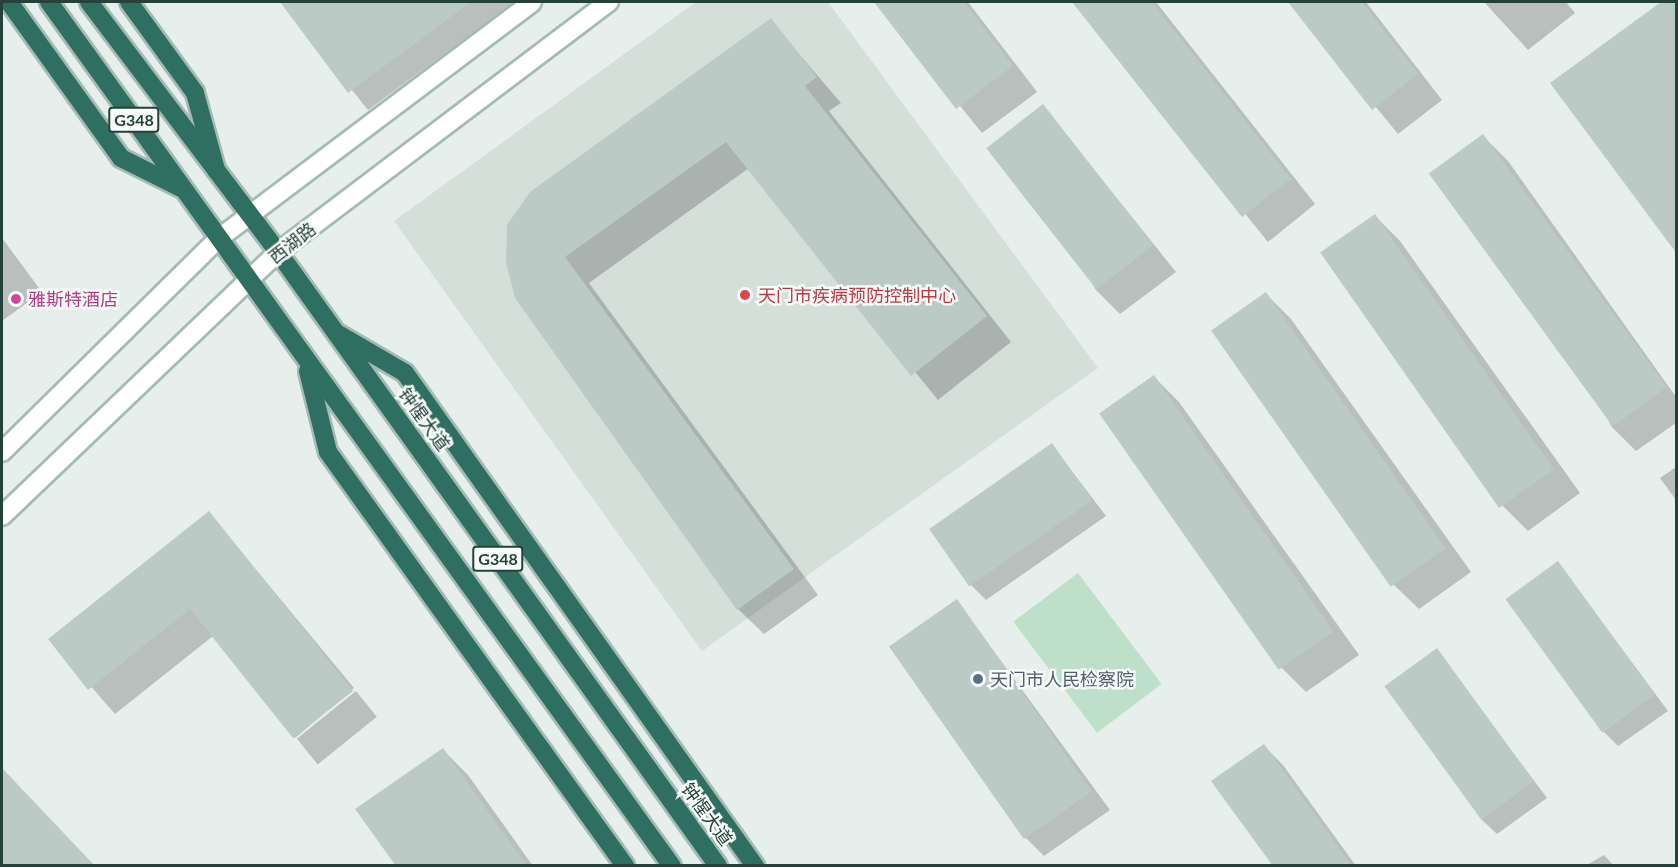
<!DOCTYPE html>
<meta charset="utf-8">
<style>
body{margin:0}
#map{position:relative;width:1678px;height:867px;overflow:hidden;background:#e6efeb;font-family:Lato,"Noto Sans SC",sans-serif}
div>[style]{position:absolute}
.built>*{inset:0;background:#d4dfda}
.green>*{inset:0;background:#bfe0c8;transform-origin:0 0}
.shadow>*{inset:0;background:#0003;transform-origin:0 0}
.building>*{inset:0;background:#bbcac4;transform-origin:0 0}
.roads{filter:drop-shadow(2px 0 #a4bbb3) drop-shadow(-2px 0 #a4bbb3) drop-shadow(0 2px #a4bbb3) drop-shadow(0 -2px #a4bbb3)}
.secondary>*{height:18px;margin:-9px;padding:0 9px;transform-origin:9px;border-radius:9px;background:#fff}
.highway>*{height:18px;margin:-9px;padding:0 9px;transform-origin:9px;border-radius:9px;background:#2f6f62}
.dots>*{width:16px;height:16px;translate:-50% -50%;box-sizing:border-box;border:3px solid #f7fbf9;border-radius:50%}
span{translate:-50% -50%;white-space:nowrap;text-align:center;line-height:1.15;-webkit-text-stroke:5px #f7fbf9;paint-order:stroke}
.shield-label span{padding:2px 4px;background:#f7fbf9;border:2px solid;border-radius:4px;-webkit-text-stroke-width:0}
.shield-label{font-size:16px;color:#24423a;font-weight:700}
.street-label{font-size:18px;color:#24423a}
.health-label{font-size:18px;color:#be3a42}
.left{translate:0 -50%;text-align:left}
.hotel-label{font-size:18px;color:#b23c85}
.service-label{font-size:18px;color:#4e5e75}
.frame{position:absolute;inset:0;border:3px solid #24423a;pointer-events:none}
</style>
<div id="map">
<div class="built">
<i style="clip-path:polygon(696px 2px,828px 2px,1098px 368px,702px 651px,394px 221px)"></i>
</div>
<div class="green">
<i style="left:1078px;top:573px;width:139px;height:81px;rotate:53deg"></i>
</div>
<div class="shadow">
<i style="clip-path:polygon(282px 2px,515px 2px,368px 110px)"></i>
<i style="clip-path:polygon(876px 2px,968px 2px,1037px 92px,982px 133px)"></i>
<i style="clip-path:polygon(1074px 2px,1156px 2px,1315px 204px,1268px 242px)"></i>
<i style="clip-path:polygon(1290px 2px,1366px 2px,1442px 100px,1398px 134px)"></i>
<i style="clip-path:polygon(1484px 2px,1566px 2px,1575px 13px,1528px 50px)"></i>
<i style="clip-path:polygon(770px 20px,841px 103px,829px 111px,1011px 342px,938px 400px,749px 168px,589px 283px,818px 595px,764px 634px,738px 609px,516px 297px)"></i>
<i style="clip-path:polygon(1043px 106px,1176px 272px,1120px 314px,1095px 289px)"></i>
<i style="clip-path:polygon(1483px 136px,1508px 161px,1676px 397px,1676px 423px,1636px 451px,1611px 426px)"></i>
<i style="clip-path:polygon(1375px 216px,1400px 241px,1580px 493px,1528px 531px,1503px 506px)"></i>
<i style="clip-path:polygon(2px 238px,42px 292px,2px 321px)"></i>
<i style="clip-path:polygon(1266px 294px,1291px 319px,1471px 572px,1419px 609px,1393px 584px,1213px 331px)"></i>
<i style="clip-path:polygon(1154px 377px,1179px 402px,1359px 655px,1306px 692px,1281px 667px,1101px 414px)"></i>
<i style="clip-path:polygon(1052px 445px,1106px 516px,986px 600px,971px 585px)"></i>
<i style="clip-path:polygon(1676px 467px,1676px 500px,1660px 478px)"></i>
<i style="clip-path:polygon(209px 513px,354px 688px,295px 738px,213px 636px,115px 714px,50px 639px)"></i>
<i style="clip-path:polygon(1558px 563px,1668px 711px,1618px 746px,1603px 731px)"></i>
<i style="clip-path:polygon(957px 601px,1110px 810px,1044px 856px,1025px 837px)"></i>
<i style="clip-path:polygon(1436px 650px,1547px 798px,1497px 834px,1481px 819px)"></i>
<i style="left:356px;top:691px;width:33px;height:76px;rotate:51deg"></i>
<i style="clip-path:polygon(1264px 746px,1283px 765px,1356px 866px,1274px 866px)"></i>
<i style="clip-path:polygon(443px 750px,468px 775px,533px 866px,398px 866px)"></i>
<i style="clip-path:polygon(2px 769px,94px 866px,2px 866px)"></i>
<i style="clip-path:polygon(1604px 855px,1614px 866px,1585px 866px)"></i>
</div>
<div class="building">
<i style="clip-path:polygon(280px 2px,471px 2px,348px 93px)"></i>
<i style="clip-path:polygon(874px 2px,964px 2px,1013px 66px,956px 109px)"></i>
<i style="clip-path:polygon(1072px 2px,1152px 2px,1291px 179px,1242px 217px)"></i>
<i style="clip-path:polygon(1288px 2px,1362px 2px,1418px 74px,1372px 110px)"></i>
<i style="clip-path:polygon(1661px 2px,1677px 2px,1677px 254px,1550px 83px)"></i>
<i style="clip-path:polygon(771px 18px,817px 77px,805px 86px,987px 316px,911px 376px,726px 142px,565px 257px,794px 569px,737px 610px,515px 298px,506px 262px,507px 225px,530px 192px)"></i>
<i style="left:1043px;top:104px;width:179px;height:72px;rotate:52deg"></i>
<i style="left:1483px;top:134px;width:313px;height:67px;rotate:54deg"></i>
<i style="left:1375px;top:214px;width:312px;height:67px;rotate:55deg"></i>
<i style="left:1266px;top:292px;width:313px;height:67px;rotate:55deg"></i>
<i style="left:1154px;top:375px;width:313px;height:67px;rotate:55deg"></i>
<i style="left:1052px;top:443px;width:70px;height:150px;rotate:55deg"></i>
<i style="clip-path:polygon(209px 511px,353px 691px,293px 738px,190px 609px,88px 690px,48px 639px)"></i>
<i style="left:1558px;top:561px;width:165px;height:65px;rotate:54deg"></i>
<i style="left:957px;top:599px;width:235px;height:83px;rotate:55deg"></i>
<i style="left:1437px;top:648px;width:165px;height:65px;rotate:54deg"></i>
<i style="clip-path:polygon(1264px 744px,1352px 866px,1273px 866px,1211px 781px)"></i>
<i style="clip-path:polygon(443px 748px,527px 866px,396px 866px,355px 809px)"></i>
<i style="clip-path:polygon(2px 768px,95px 866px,2px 866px)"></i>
</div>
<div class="roads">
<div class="secondary">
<i style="left:2px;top:452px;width:303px;rotate:-44.6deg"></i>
<i style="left:218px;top:239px;width:393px;rotate:-37deg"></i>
<i style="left:2px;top:516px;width:382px;rotate:-43.7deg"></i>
<i style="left:278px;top:252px;width:415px;rotate:-37.1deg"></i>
</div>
<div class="highway">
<i style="left:9px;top:2px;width:192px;rotate:54.3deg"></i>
<i style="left:121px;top:158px;width:67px;rotate:26.6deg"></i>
<i style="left:49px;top:2px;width:1065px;rotate:54.21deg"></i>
<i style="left:89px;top:2px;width:313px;rotate:52.9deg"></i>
<i style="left:278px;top:252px;width:755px;rotate:54.37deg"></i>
<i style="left:129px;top:2px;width:112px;rotate:54deg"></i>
<i style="left:195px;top:93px;width:80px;rotate:74.7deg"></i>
<i style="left:340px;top:335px;width:75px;rotate:30.3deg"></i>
<i style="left:405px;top:373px;width:605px;rotate:54.63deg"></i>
<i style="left:308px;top:371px;width:83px;rotate:76.1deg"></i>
<i style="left:328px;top:452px;width:510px;rotate:54.34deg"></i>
</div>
</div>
<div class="dots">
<i style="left:745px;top:295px;background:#e0444e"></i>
<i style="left:16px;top:299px;background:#d1479c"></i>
<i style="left:978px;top:679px;background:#5c6f8a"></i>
</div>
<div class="shield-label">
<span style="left:134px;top:120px">G348</span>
<span style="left:498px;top:559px">G348</span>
</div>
<div class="street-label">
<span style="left:292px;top:243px;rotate:-38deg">西湖路</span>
<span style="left:424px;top:419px;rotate:54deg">钟惺大道</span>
<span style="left:707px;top:814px;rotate:54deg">钟惺大道</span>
</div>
<div class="health-label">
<span class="left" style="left:758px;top:295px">天门市疾病预防控制中心</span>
</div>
<div class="hotel-label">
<span class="left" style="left:28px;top:299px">雅斯特酒店</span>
</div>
<div class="service-label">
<span class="left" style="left:990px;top:679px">天门市人民检察院</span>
</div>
<div class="frame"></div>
</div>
